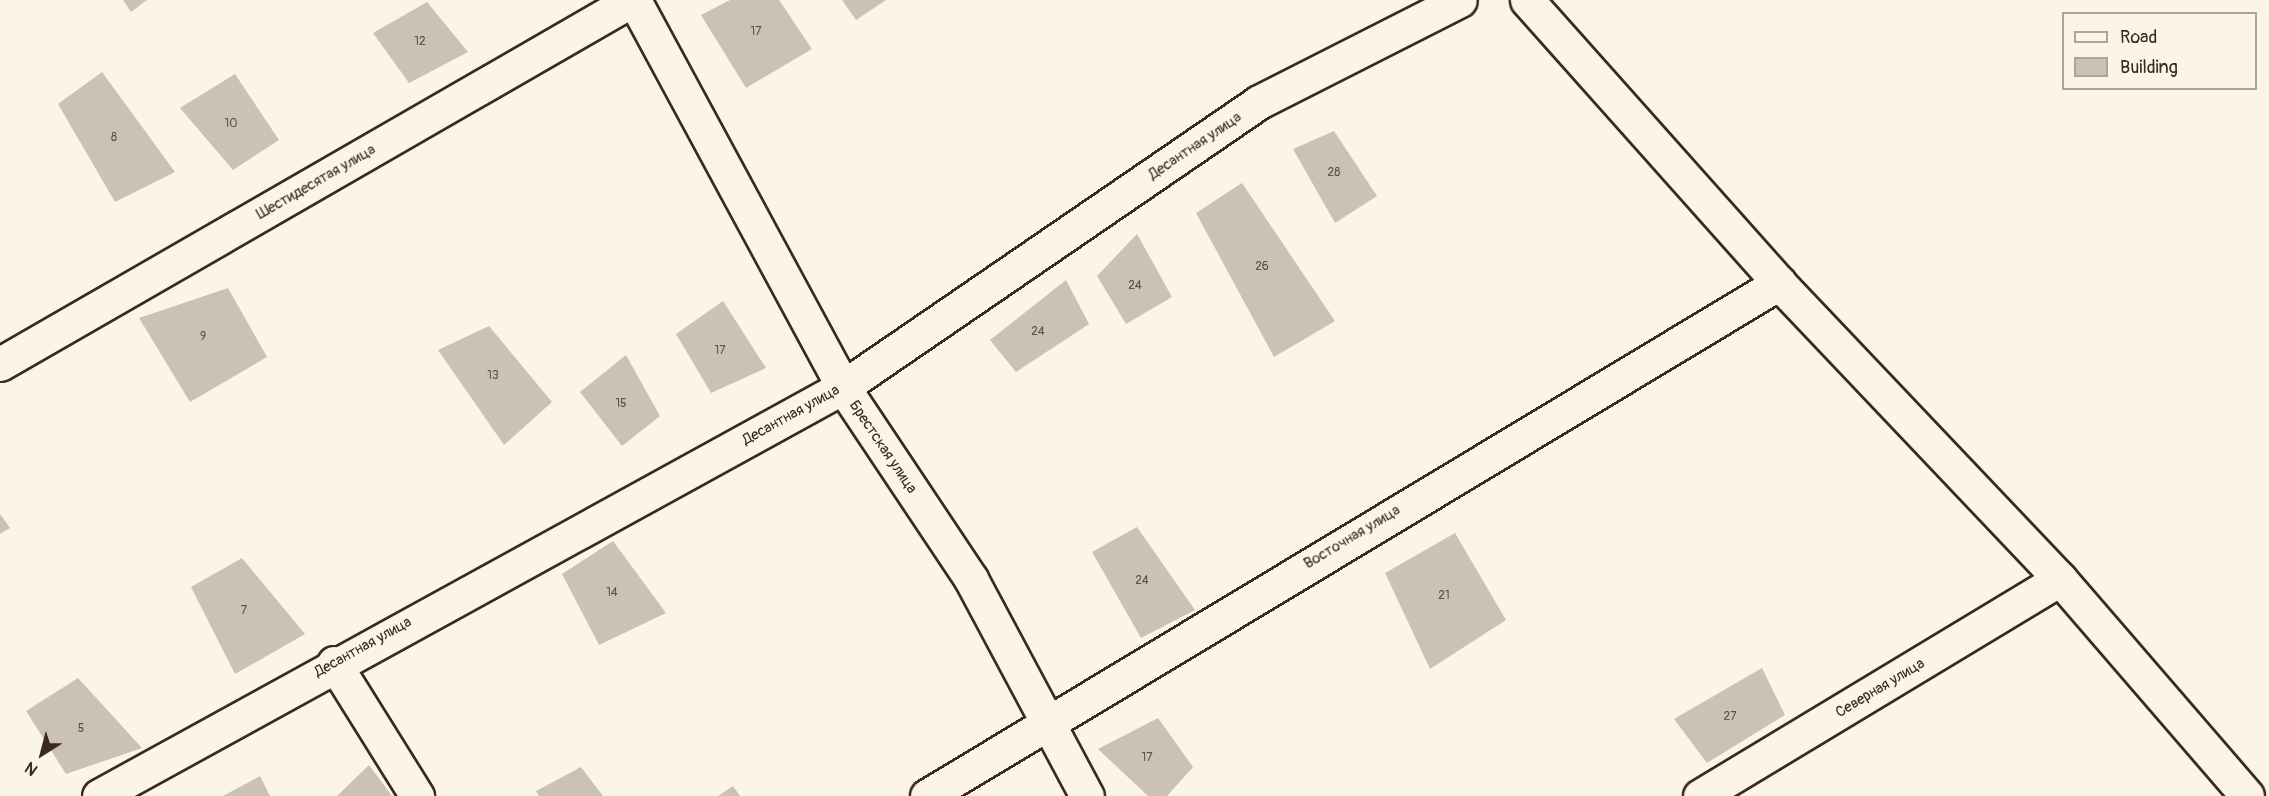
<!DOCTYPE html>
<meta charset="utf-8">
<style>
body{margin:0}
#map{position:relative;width:2269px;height:796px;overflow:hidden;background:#fcf5e5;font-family:Pangolin,sans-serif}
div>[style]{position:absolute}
.building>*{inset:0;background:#ccc2b3}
.roads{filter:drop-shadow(2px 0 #3b2a1e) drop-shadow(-2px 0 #3b2a1e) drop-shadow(0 2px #3b2a1e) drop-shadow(0 -2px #3b2a1e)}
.minor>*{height:33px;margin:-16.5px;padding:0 16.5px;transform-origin:16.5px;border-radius:16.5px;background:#fcf5e5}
span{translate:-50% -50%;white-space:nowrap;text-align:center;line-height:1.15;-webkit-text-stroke:4.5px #fcf5e5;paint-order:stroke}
.number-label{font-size:12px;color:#5f5043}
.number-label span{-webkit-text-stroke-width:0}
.street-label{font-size:15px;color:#3b2a1e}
.legend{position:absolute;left:2062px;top:12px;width:195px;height:78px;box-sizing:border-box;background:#fcf5e5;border:2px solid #afa495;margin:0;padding:8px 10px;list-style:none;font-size:18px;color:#3b2a1e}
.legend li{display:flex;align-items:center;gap:12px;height:30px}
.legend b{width:30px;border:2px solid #afa495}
.north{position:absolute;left:12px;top:724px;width:60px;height:60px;-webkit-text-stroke:4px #fcf5e5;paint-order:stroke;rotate:216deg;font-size:16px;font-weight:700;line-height:24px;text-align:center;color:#3b2a1e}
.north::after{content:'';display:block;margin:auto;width:21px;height:27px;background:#3b2a1e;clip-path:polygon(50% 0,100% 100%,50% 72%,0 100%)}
</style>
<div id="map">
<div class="building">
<i style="clip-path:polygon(123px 0,147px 0,131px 12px)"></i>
<i style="clip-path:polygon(730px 0,779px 0,812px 49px,746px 88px,701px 15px)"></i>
<i style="clip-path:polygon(842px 0,886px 0,856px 20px)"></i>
<i style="clip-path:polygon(427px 2px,468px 52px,409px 83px,373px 33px)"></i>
<i style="clip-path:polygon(102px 72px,175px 172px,115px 202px,58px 104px)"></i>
<i style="clip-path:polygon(235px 74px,279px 140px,233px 170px,180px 108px)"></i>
<i style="clip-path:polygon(1334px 131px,1377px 196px,1335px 223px,1293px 149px)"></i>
<i style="clip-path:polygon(1242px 183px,1335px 321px,1274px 357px,1196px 213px)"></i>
<i style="clip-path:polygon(1137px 234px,1172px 297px,1126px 324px,1097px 276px)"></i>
<i style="clip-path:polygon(1066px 280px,1089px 324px,1016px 372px,990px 340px)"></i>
<i style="clip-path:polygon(228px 288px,267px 357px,190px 402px,139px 318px)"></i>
<i style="clip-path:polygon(723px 301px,766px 368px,711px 393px,676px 334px)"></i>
<i style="clip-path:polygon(489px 326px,552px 402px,504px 445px,438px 350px)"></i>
<i style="clip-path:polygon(626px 355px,660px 416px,622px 446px,580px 392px)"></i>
<i style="clip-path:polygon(0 514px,10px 528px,0 534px)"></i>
<i style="clip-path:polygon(1137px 527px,1195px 610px,1141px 638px,1092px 552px)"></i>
<i style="clip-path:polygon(1455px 533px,1506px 620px,1430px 669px,1385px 573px)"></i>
<i style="clip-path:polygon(613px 541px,666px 613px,599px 645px,562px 574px)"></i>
<i style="clip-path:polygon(242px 558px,305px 634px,235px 674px,191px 587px)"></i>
<i style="clip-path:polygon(1762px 668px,1785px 715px,1707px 763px,1674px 719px)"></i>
<i style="clip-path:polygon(78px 678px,142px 748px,66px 774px,26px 711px)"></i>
<i style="clip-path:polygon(1158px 718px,1193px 767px,1167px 796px,1148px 796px,1098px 749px)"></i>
<i style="clip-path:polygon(369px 765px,392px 796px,337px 796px)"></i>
<i style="clip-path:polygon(581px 767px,603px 796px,539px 796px,536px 791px)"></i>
<i style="clip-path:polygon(260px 776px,270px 796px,223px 796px)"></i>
<i style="clip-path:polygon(733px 786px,740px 796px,718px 796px)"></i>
</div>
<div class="roads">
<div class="minor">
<i style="left:634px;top:0;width:440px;rotate:61.6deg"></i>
<i style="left:843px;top:387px;width:231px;rotate:56.3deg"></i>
<i style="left:971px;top:579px;width:246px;rotate:61.9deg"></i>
<i style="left:1527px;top:0;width:379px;rotate:48.3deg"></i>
<i style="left:1779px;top:283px;width:408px;rotate:46.5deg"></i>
<i style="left:2060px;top:579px;width:286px;rotate:49.2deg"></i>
<i style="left:0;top:364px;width:729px;rotate:-29.94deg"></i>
<i style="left:334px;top:663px;width:157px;rotate:58deg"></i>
<i style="left:99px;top:796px;width:849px;rotate:-28.8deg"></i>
<i style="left:843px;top:387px;width:504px;rotate:-34.41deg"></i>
<i style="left:1259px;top:102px;width:225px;rotate:-26.9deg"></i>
<i style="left:927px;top:796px;width:995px;rotate:-31.05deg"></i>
<i style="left:1700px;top:796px;width:420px;rotate:-31.1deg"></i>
</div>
</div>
<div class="number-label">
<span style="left:756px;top:32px">17</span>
<span style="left:420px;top:42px">12</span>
<span style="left:231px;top:124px">10</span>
<span style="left:114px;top:138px">8</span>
<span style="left:1334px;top:173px">28</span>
<span style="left:1262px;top:267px">26</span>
<span style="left:1135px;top:286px">24</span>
<span style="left:1038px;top:332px">24</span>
<span style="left:203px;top:337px">9</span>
<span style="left:720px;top:351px">17</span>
<span style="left:493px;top:376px">13</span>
<span style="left:621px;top:404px">15</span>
<span style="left:1142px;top:581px">24</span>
<span style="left:612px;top:593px">14</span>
<span style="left:1444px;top:596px">21</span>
<span style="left:244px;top:611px">7</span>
<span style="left:1730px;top:717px">27</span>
<span style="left:81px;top:729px">5</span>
<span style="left:1147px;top:758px">17</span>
</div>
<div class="street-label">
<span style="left:1195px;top:146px;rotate:-34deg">Десантная улица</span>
<span style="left:316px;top:182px;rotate:-30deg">Шестидесятая улица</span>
<span style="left:791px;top:415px;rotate:-29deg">Десантная улица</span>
<span style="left:883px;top:447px;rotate:56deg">Брестская улица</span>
<span style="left:1352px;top:537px;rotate:-31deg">Восточная улица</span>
<span style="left:363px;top:647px;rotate:-29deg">Десантная улица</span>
<span style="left:1880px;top:688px;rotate:-31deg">Северная улица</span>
</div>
<ul class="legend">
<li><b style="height:8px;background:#fcf5e5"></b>Road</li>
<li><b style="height:16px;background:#ccc2b3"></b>Building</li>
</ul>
<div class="north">N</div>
</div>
